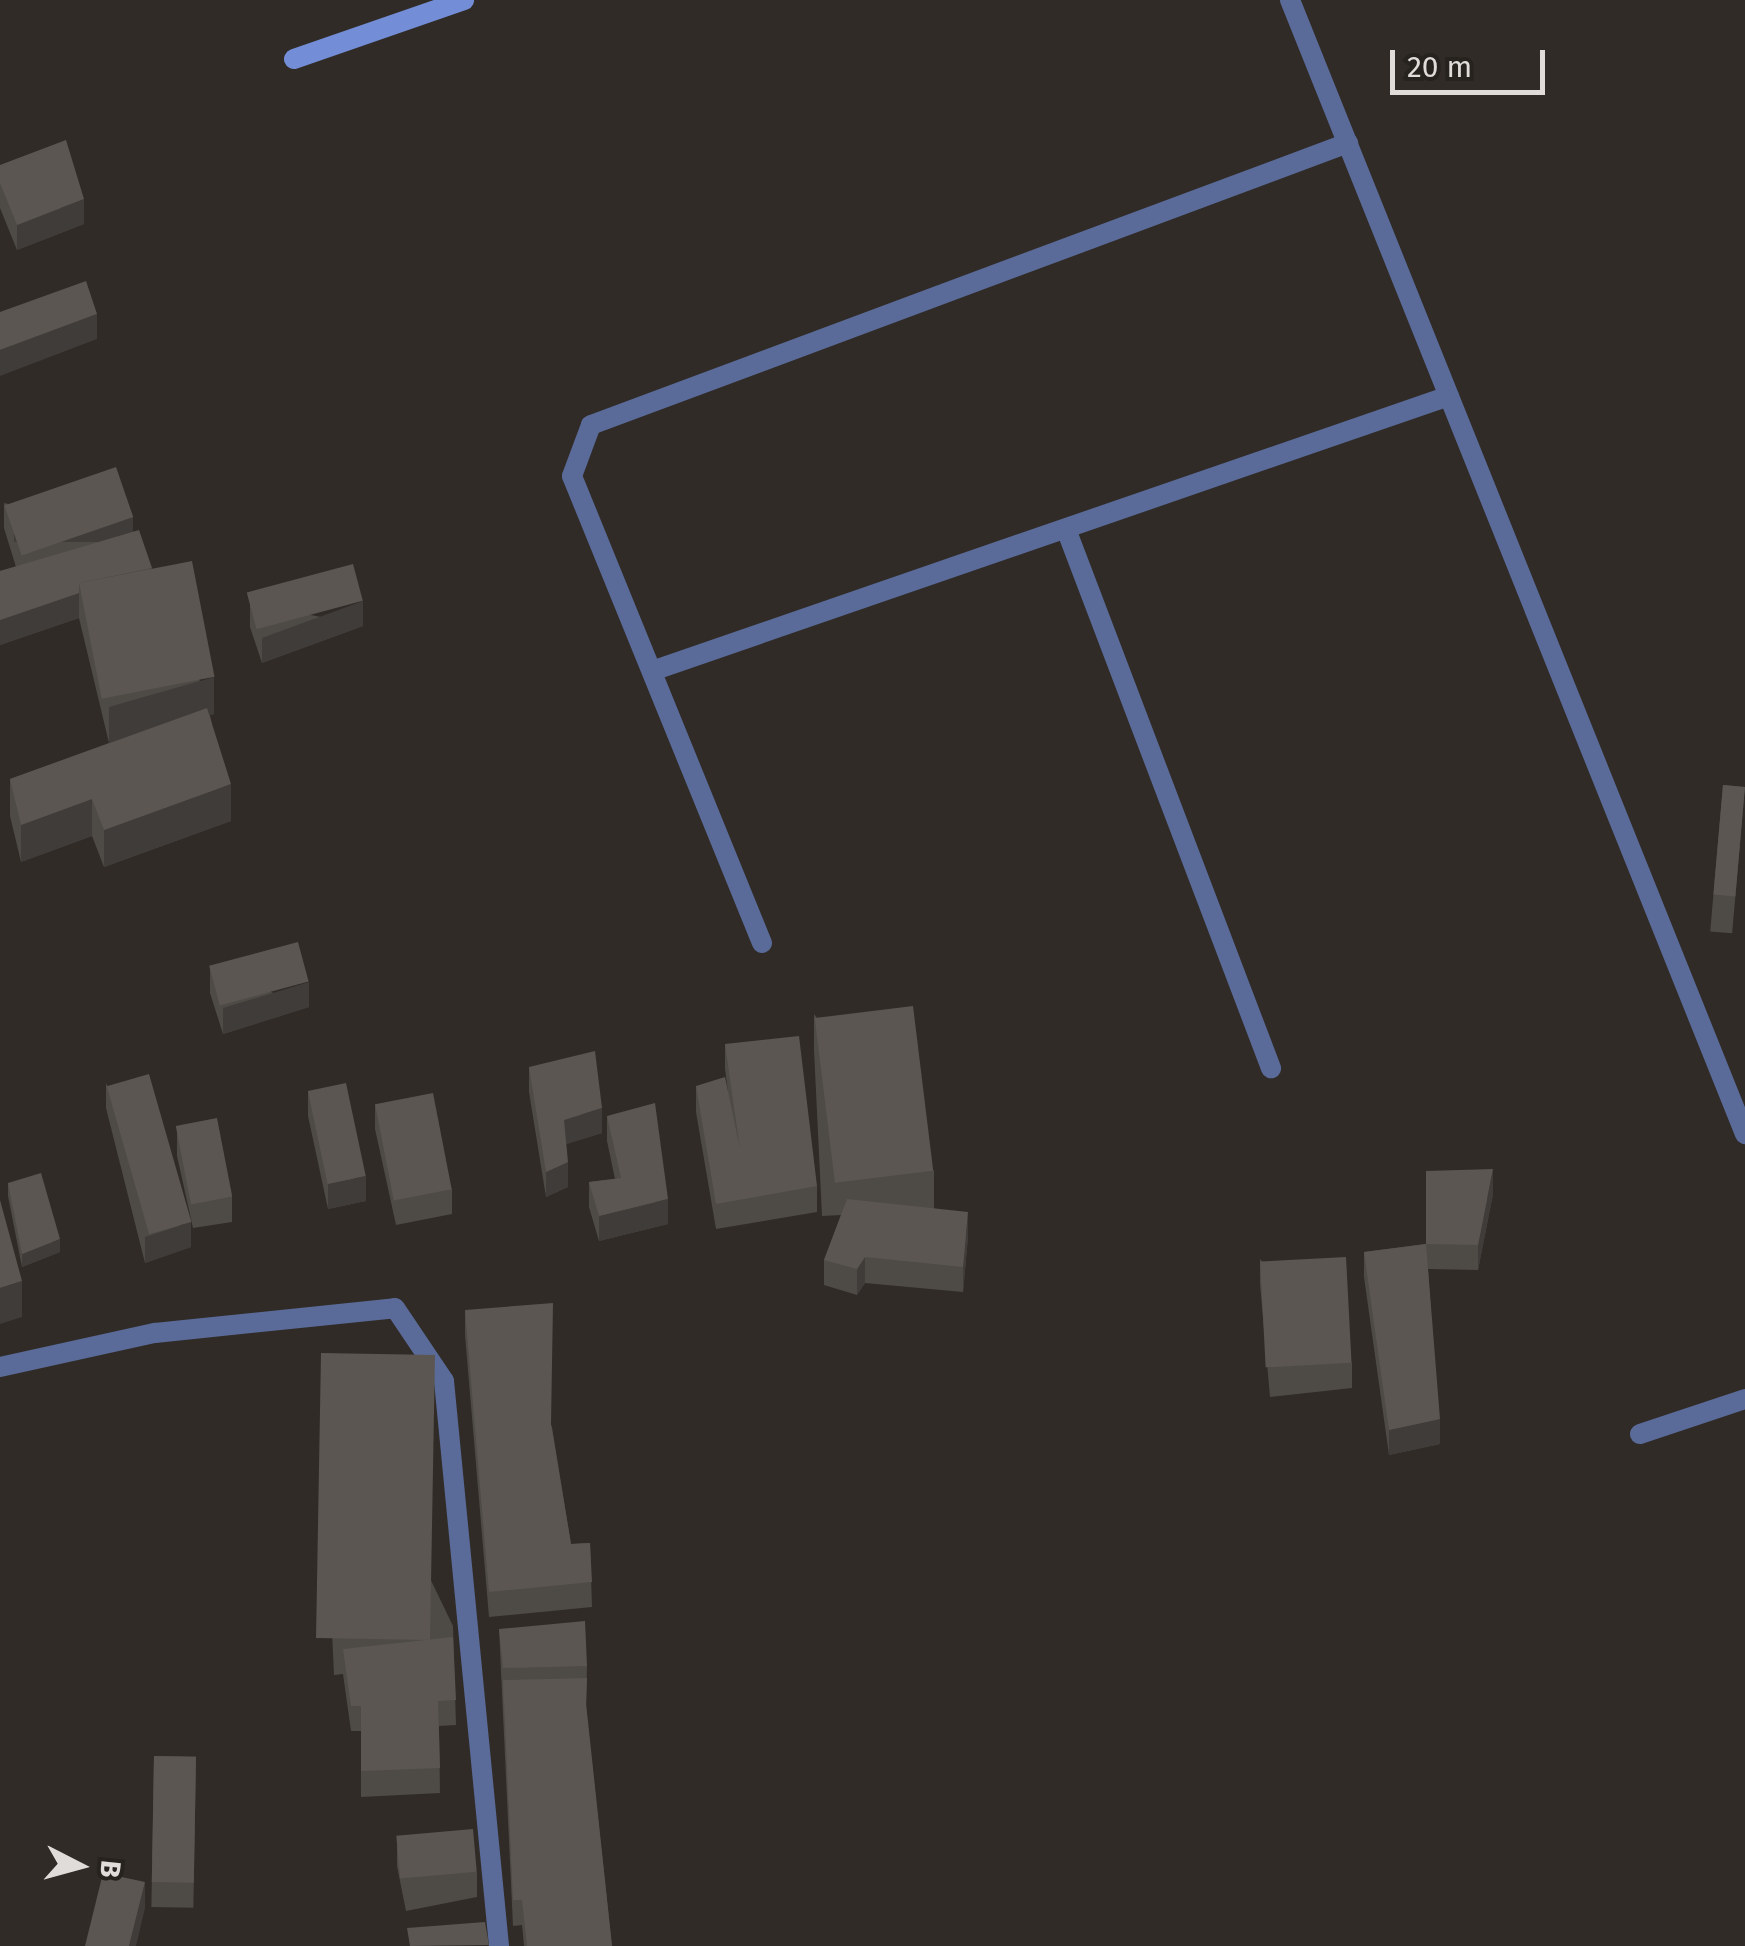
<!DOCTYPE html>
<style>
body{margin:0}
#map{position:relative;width:1745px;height:1946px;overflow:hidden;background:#302b27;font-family:"Fira Sans",sans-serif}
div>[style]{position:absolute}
.lane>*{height:20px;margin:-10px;padding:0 10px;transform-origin:10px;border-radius:10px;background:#5a6b99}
.street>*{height:20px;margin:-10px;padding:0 10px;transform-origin:10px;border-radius:10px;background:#5a6b99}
.secondary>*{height:20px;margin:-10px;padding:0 10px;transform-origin:10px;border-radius:10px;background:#738ed6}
.wall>*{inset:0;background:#4e4a46;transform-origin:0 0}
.shaded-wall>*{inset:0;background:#403c39;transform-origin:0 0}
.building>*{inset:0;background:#5b5651;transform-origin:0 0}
span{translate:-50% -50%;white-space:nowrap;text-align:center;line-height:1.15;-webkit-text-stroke:8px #26221e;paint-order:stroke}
.north{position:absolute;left:30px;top:1816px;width:100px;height:100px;-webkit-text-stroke:8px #26221e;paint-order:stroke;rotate:96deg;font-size:28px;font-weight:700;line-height:40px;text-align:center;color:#dfdcd9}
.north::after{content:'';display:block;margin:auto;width:35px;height:45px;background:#dfdcd9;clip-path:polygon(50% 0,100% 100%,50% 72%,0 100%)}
.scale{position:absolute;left:1390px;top:50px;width:155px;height:45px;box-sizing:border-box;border:5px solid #dfdcd9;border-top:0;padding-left:12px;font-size:30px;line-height:35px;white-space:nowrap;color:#dfdcd9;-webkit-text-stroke:8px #26221e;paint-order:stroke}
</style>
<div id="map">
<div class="lane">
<i style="left:395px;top:1308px;width:88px;rotate:56.1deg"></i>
<i style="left:444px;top:1381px;width:568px;rotate:84.44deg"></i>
</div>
<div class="street">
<i style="left:1290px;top:0;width:1222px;rotate:68.14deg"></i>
<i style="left:1066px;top:529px;width:577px;rotate:69.18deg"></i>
<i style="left:652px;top:671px;width:843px;rotate:-19.04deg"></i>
<i style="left:762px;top:943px;width:504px;rotate:-112.14deg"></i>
<i style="left:572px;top:476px;width:54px;rotate:-69.6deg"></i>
<i style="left:591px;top:425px;width:808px;rotate:-20.43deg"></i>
<i style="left:0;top:1367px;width:159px;rotate:-12.4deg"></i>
<i style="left:155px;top:1333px;width:241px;rotate:-5.9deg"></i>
<i style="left:1640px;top:1434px;width:111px;rotate:-18.4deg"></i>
</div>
<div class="secondary">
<i style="left:294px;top:59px;width:180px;rotate:-19.1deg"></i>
</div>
<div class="wall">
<i style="clip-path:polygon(0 165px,84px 224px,17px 250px,0 208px)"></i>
<i style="clip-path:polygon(4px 503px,133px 532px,152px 569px,214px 714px,210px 715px,231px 821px,104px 867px,92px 836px,21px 862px,10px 816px,10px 779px,109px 743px,79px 618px,0 645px,0 571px,16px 567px,4px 528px)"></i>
<i style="clip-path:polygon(250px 602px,363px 626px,262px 663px,250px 627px)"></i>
<i style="left:1723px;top:785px;width:22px;height:147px;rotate:5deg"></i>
<i style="clip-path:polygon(210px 968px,309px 1007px,223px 1034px,210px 993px)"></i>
<i style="clip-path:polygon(814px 1014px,934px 1171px,934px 1208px,968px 1237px,963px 1292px,865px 1283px,857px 1295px,824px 1285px,824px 1260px,841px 1215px,822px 1216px,814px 1050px)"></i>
<i style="clip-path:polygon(725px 1044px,817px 1186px,817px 1212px,716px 1229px,696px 1112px,696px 1086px,728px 1092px,725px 1069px)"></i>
<i style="clip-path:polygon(529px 1067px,602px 1133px,566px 1144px,568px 1187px,546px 1197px,529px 1092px)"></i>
<i style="clip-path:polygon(106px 1083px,191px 1247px,145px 1263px,106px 1108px)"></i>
<i style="clip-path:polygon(308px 1091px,366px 1201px,328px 1209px,308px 1116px)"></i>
<i style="clip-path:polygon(375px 1104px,452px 1189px,452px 1214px,396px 1225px,375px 1129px)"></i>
<i style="clip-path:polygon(607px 1116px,668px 1224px,599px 1241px,589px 1207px,589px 1182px,615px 1179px,607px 1141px)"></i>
<i style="clip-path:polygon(177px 1130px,232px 1197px,232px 1222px,193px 1228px,177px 1156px)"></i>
<i style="clip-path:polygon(8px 1183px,60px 1252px,22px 1267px,8px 1196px)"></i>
<i style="clip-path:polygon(1493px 1194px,1478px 1270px,1428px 1269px,1440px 1444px,1389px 1455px,1364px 1277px,1364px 1252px,1426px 1244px)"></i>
<i style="clip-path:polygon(1260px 1259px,1352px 1363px,1352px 1388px,1270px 1397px,1260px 1284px)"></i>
<i style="clip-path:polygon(465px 1310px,552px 1427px,571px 1544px,590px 1543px,592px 1607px,489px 1617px,465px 1335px)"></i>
<i style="clip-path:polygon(321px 1353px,453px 1626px,456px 1725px,439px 1726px,440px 1793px,361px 1797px,361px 1731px,351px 1731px,343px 1674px,334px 1675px,321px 1390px)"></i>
<i style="clip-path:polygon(499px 1629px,587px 1666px,586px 1709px,612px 1946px,524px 1946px,522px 1925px,513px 1926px)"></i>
<i style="left:154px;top:1756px;width:42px;height:151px;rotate:1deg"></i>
<i style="clip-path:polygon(397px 1840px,477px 1872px,477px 1897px,406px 1911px,397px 1866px)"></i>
</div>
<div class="shaded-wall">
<i style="clip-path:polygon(84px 199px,84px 224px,17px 250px,17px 225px)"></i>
<i style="clip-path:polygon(97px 314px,97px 339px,0 376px,0 350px)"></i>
<i style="left:133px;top:517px;width:25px;height:119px;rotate:90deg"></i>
<i style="clip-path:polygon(79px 593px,79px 618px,0 645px,0 620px)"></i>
<i style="clip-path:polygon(363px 601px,363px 626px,262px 663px,262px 638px)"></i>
<i style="clip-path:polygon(214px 677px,214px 714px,109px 744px,109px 707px)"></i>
<i style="clip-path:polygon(231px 784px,231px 821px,104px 867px,104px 830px)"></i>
<i style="clip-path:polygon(92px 799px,92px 836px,21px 862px,21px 825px)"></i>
<i style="clip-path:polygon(309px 982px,309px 1007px,223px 1034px,223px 1008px)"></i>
<i style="clip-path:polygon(602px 1108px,602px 1133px,564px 1145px,564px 1120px)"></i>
<i style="clip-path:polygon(568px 1162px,568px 1187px,546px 1197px,546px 1172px)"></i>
<i style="clip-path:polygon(1493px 1169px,1493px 1194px,1478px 1270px,1478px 1245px)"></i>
<i style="clip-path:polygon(366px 1176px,366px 1201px,328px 1209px,328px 1184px)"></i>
<i style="clip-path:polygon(668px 1199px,668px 1224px,599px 1241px,599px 1216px)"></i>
<i style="clip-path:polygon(968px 1212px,968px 1237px,963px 1292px,963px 1267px)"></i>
<i style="clip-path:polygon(191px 1222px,191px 1247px,145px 1263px,145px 1237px)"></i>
<i style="clip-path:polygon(60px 1239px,60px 1252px,22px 1267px,22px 1254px)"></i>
<i style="clip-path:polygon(865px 1257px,865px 1283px,857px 1295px,857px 1269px)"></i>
<i style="clip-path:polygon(22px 1281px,22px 1317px,0 1324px,0 1288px)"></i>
<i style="clip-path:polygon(1440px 1419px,1440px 1444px,1389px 1455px,1389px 1430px)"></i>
<i style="clip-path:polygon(145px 1882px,145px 1908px,136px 1946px,129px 1946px)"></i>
</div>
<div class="building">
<i style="clip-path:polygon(66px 140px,84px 199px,17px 225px,0 183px,0 165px)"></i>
<i style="clip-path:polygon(86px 281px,97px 314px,0 350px,0 312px)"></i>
<i style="left:116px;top:467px;width:53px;height:118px;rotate:71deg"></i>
<i style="clip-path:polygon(139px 530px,152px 568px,79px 583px,79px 593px,0 620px,0 571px)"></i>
<i style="left:192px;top:561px;width:118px;height:115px;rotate:79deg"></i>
<i style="left:353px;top:564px;width:38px;height:110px;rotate:75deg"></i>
<i style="clip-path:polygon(207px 708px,231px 784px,104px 830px,92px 799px,21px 825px,10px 779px)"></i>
<i style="left:1723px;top:785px;width:22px;height:110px;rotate:5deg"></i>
<i style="left:298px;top:942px;width:41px;height:92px;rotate:75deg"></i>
<i style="left:913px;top:1006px;width:166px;height:99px;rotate:83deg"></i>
<i style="clip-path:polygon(799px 1036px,817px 1186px,716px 1204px,696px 1086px,725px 1077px,740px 1149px,725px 1044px)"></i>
<i style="clip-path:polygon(595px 1051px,602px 1108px,564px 1120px,568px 1162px,546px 1172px,529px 1067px)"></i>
<i style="left:149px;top:1074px;width:154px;height:44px;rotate:74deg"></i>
<i style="left:346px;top:1083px;width:95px;height:39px;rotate:78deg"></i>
<i style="left:433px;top:1093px;width:98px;height:59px;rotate:79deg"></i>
<i style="clip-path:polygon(655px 1103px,668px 1199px,599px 1216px,589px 1182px,621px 1178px,607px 1116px)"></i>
<i style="left:217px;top:1118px;width:80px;height:42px;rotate:79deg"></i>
<i style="clip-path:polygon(1493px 1169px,1478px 1245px,1426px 1244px,1440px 1419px,1389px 1430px,1364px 1252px,1426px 1244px,1426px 1171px)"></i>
<i style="clip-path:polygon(41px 1173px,60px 1239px,22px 1254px,8px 1183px)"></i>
<i style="clip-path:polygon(847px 1199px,968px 1212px,963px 1267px,865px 1257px,857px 1269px,824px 1260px)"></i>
<i style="clip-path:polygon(0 1200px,22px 1281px,0 1288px)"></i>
<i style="left:1346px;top:1257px;width:106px;height:86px;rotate:87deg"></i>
<i style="clip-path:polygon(553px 1303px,551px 1424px,571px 1544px,590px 1543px,592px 1582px,489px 1592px,465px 1310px)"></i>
<i style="left:321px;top:1353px;width:114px;height:285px;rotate:1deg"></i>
<i style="clip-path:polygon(585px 1621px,587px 1666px,503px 1668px,499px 1629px)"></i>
<i style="clip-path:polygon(453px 1637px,456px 1700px,438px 1701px,440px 1768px,361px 1771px,361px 1706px,351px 1706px,343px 1649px)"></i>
<i style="clip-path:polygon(587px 1678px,586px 1706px,586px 1703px,504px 1703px,504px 1715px,503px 1680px)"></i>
<i style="clip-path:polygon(504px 1703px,586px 1703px,612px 1946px,527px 1946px,522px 1900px,513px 1900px)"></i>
<i style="left:154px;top:1756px;width:42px;height:126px;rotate:1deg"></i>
<i style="left:473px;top:1829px;width:43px;height:77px;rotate:85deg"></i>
<i style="clip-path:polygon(103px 1873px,145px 1882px,129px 1946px,85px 1946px)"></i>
<i style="clip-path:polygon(485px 1922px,489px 1945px,410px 1946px,407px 1928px)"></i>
</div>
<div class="north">B</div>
<div class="scale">20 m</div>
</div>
